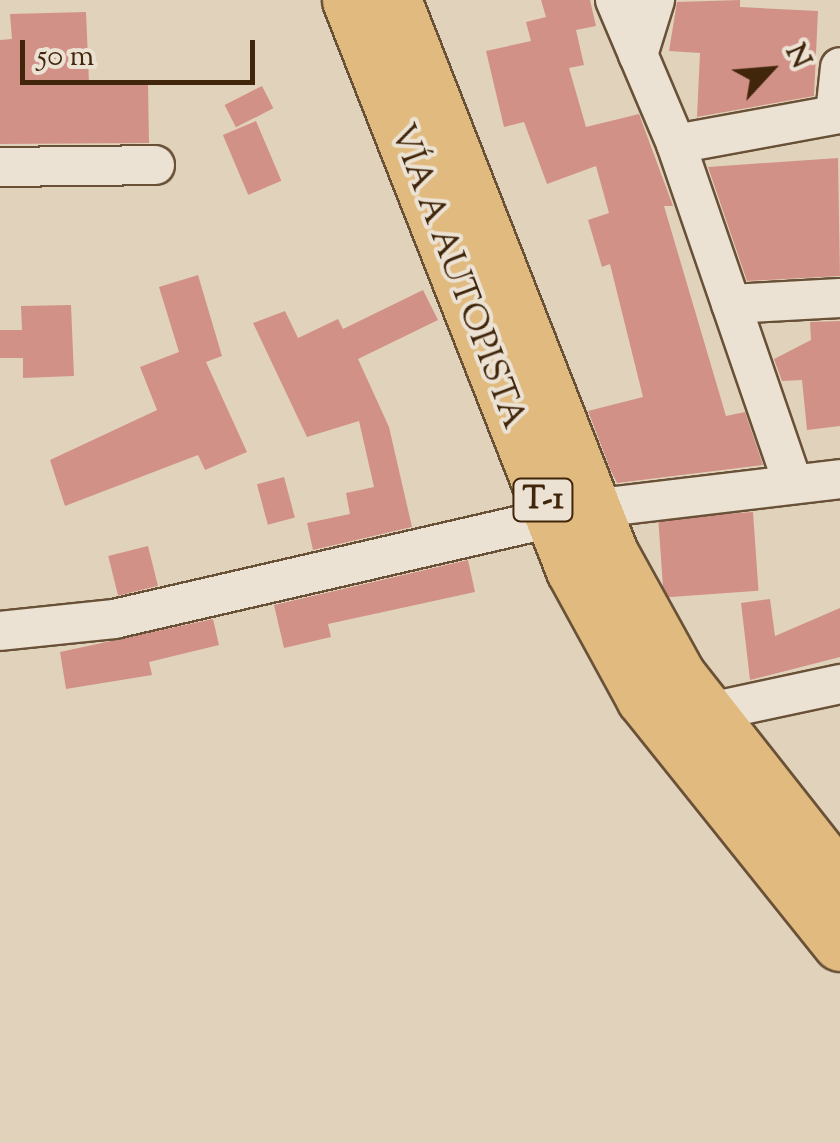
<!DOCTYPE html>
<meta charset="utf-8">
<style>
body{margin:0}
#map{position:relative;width:840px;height:1143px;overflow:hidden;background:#e1d3bb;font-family:"Sorts Mill Goudy",serif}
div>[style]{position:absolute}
.building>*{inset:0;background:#d29187;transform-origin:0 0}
.roads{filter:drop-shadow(2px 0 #695137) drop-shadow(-2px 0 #695137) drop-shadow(0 2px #695137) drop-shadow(0 -2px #695137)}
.street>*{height:38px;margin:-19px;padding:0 19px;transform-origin:19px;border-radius:19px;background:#ece2d3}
.highway>*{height:55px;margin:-27.5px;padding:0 27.5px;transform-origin:27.5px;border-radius:27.5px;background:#e0ba7e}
span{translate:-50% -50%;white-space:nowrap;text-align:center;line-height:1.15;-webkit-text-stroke:8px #ece2d3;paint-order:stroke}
.shield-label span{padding:2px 8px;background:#ece2d3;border:2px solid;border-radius:8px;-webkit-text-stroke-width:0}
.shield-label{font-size:32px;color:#41260b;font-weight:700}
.street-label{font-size:35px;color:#41260b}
.north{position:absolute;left:720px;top:20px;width:100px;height:100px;-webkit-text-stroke:8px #ece2d3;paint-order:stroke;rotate:64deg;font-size:28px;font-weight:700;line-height:40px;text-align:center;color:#41260b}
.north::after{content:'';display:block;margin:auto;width:35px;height:45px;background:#41260b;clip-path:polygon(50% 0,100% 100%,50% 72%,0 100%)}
.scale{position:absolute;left:20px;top:40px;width:235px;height:45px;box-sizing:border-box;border:5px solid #41260b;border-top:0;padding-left:12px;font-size:30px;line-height:35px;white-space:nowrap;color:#41260b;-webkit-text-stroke:8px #ece2d3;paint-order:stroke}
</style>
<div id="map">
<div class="building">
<i style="clip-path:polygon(541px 0,590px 0,596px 26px,576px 30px,584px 65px,569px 68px,586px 127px,639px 114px,673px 206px,664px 206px,726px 416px,745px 412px,763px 465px,617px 483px,611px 471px,588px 411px,643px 397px,610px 264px,602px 267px,588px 220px,609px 213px,596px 166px,547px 184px,524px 122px,504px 127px,486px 51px,531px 41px,526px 22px,546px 17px)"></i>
<i style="clip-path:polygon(740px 0,740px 7px,818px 11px,814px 96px,697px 117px,700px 53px,669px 51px,677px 2px)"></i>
<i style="clip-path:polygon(86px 12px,89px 83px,148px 82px,149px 143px,0 144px,0 40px,12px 39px,10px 14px)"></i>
<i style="left:262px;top:86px;width:25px;height:42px;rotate:63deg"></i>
<i style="left:256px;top:121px;width:65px;height:36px;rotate:67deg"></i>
<i style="clip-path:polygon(838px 158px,840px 276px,747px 281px,708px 167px)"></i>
<i style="clip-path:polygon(198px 275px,222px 356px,206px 362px,247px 452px,205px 470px,198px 455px,65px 506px,50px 460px,157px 410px,140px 367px,179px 352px,159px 287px)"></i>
<i style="clip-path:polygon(423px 290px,438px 320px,358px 359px,389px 427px,412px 527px,313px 550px,307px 523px,350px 514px,346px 493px,374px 487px,359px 421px,307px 437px,253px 323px,285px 311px,298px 338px,338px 319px,343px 329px)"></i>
<i style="clip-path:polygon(71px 305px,74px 376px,23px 378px,23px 358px,0 358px,0 330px,22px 330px,21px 306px)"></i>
<i style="clip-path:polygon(840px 321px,840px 426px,807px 430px,802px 380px,782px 381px,774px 359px,811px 340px,810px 322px)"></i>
<i style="left:284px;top:477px;width:42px;height:28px;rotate:75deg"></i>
<i style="left:753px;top:512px;width:79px;height:95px;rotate:86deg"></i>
<i style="left:148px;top:546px;width:41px;height:41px;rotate:76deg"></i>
<i style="clip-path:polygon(468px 560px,475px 592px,328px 624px,331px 637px,284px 648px,274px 605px)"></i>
<i style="clip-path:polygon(770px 599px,775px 636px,840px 608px,840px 657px,750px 680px,741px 603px)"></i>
<i style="clip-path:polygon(213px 619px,219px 645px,149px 662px,152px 675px,66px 689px,60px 652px)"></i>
</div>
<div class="roads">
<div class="street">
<i style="left:615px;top:0;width:156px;rotate:67deg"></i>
<i style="left:676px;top:144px;width:359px;rotate:71deg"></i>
<i style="left:638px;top:55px;width:58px;rotate:-72.8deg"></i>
<i style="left:835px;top:114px;width:47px;rotate:-83.9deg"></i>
<i style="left:676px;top:144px;width:167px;rotate:-10.4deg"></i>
<i style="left:0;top:167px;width:155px;rotate:-0.7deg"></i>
<i style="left:731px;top:304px;width:109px;rotate:-3.2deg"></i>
<i style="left:0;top:631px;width:115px;rotate:-6deg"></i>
<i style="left:114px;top:619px;width:489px;rotate:-13deg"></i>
<i style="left:590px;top:509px;width:252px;rotate:-6.8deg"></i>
<i style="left:705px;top:713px;width:138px;rotate:-12.1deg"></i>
</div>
<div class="highway">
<i style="left:350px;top:0;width:612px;rotate:68.55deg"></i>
<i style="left:574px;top:570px;width:146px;rotate:61.3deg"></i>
<i style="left:644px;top:698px;width:314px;rotate:51.3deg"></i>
<i style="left:393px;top:0;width:594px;rotate:68.57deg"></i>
<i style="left:610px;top:553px;width:141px;rotate:61.1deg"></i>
<i style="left:678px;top:676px;width:262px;rotate:51.8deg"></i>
</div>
</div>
<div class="shield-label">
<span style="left:543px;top:500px">T-1</span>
</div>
<div class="street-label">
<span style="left:456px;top:277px;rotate:69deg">VÍA A AUTOPISTA</span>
</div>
<div class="north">N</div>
<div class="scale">50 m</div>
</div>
